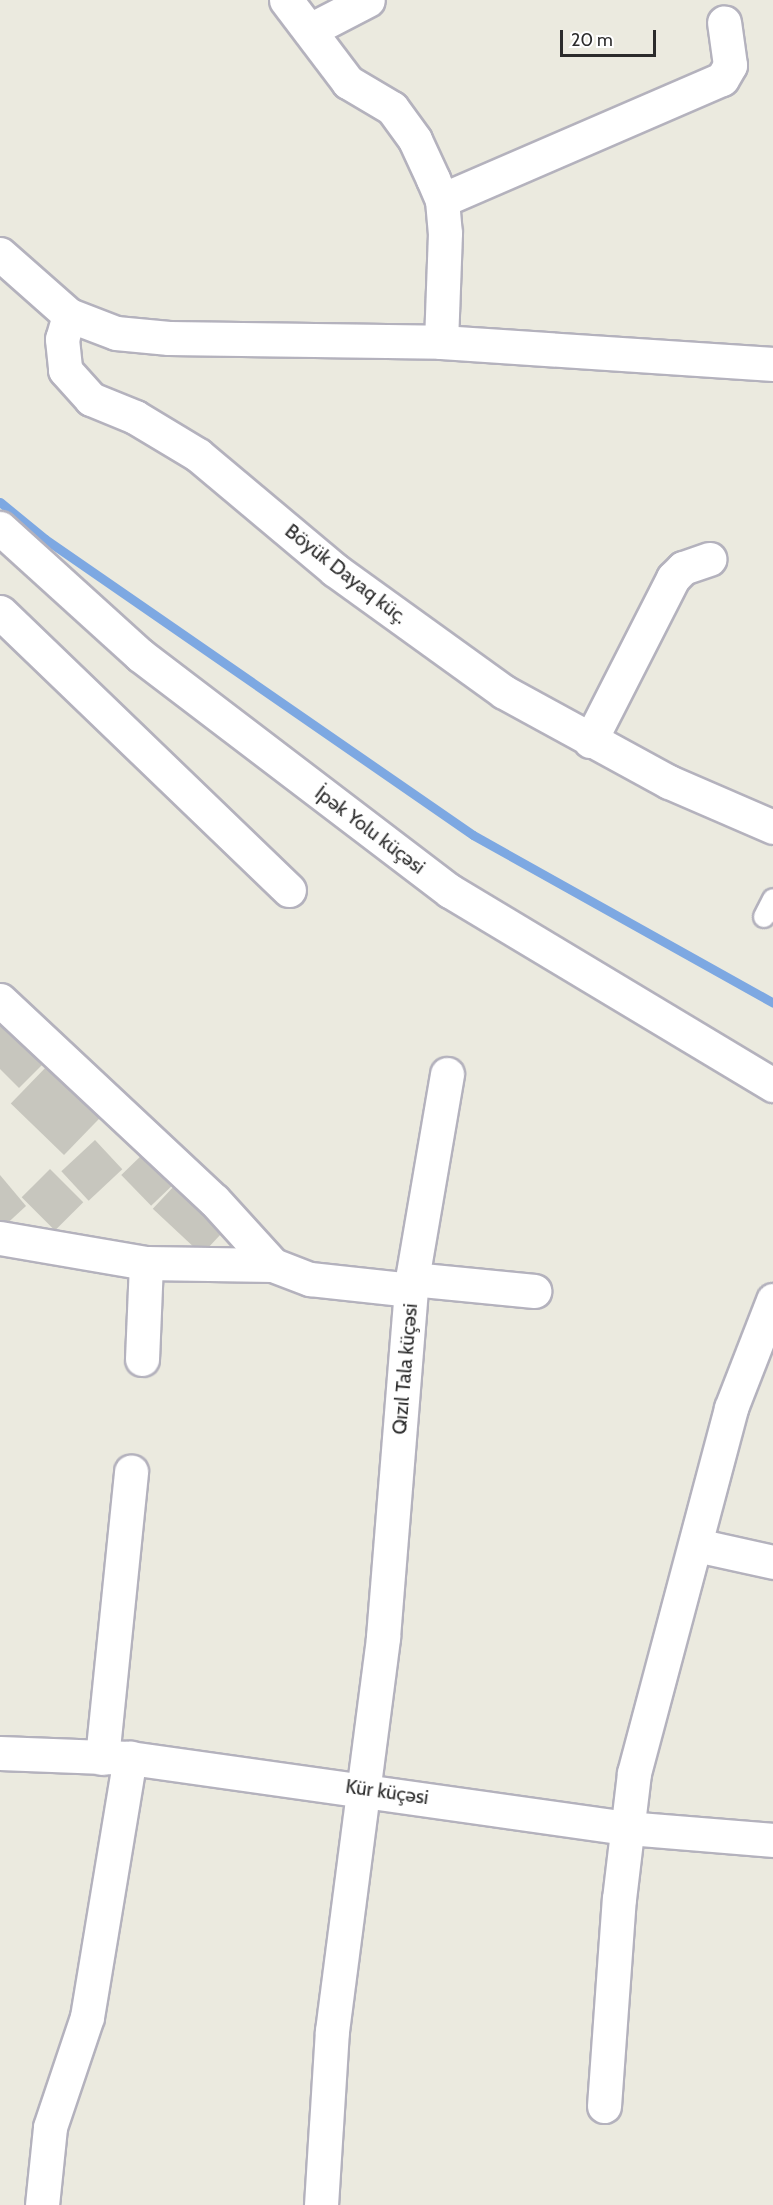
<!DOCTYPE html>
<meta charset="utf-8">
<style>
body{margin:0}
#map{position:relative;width:773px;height:2205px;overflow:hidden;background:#ebeadf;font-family:Cabin,sans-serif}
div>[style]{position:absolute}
.stream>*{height:9px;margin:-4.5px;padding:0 4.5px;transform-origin:4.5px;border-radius:4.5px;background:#7da8e2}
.building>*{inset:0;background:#c7c6be;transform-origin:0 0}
.roads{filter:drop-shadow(2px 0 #b4b2bd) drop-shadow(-2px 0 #b4b2bd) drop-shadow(0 2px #b4b2bd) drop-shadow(0 -2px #b4b2bd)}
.service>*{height:20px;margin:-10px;padding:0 10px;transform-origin:10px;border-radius:10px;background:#fff}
.minor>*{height:33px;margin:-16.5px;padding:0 16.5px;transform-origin:16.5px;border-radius:16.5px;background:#fff}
span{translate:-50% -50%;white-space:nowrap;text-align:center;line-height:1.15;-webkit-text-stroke:6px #fff;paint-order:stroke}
.street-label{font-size:20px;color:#2b2b2b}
.scale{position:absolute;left:560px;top:30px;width:96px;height:27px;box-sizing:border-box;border:3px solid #2b2b2b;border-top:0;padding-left:8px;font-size:18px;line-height:21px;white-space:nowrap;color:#2b2b2b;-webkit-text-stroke:4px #fff;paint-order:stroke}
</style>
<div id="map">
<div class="stream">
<i style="left:0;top:502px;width:58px;rotate:39.4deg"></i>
<i style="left:45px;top:539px;width:520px;rotate:34.67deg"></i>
<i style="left:473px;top:835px;width:344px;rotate:29.2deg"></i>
</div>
<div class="building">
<i style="clip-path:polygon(0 1010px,47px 1060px,19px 1088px,0 1069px)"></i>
<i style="left:49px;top:1064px;width:74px;height:55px;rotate:44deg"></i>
<i style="left:95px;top:1140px;width:40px;height:46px;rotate:47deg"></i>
<i style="left:145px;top:1152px;width:43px;height:33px;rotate:46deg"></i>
<i style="left:50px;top:1169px;width:47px;height:40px;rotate:45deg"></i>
<i style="clip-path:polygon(0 1175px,26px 1206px,0 1230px)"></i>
<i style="left:176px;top:1184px;width:67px;height:34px;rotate:43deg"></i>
</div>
<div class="roads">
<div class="service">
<i style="left:764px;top:917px;width:20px;rotate:-63deg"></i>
</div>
<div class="minor">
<i style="left:286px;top:0;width:103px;rotate:52.9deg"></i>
<i style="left:348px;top:82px;width:51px;rotate:30.6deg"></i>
<i style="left:392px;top:108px;width:39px;rotate:54deg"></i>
<i style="left:415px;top:140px;width:43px;rotate:65.2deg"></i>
<i style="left:433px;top:179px;width:23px;rotate:67deg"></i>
<i style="left:442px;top:200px;width:33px;rotate:85deg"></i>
<i style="left:445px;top:233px;width:109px;rotate:92.1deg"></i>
<i style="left:310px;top:30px;width:65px;rotate:-27.3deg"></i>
<i style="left:442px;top:200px;width:305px;rotate:-23.4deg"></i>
<i style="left:722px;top:79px;width:16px;rotate:-60deg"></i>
<i style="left:730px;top:65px;width:43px;rotate:-97.9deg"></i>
<i style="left:0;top:254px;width:92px;rotate:41.5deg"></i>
<i style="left:69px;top:315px;width:50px;rotate:21deg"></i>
<i style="left:116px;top:333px;width:53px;rotate:5.4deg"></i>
<i style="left:169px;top:338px;width:272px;rotate:0.8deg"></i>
<i style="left:441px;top:342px;width:333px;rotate:3.8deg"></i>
<i style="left:69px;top:315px;width:25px;rotate:106deg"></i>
<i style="left:62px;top:339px;width:31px;rotate:84deg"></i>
<i style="left:65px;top:370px;width:39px;rotate:48deg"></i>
<i style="left:91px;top:399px;width:48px;rotate:22.2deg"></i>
<i style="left:135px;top:417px;width:74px;rotate:31.1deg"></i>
<i style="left:198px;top:455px;width:179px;rotate:40deg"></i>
<i style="left:335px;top:570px;width:208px;rotate:35.8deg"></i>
<i style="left:504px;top:692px;width:188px;rotate:28.6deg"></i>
<i style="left:669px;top:782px;width:113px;rotate:23.4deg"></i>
<i style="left:0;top:528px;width:189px;rotate:42.2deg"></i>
<i style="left:140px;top:655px;width:390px;rotate:37.3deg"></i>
<i style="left:450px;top:891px;width:377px;rotate:31deg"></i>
<i style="left:0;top:612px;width:401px;rotate:43.9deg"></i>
<i style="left:590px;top:741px;width:183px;rotate:-63deg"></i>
<i style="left:673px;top:578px;width:14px;rotate:-45deg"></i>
<i style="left:683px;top:568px;width:28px;rotate:-19deg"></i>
<i style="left:0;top:1000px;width:293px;rotate:43.1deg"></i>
<i style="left:214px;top:1200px;width:88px;rotate:47.8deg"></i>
<i style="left:273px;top:1265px;width:40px;rotate:21deg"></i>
<i style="left:310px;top:1279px;width:102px;rotate:6.2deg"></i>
<i style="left:0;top:1238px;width:148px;rotate:9.7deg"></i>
<i style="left:146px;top:1263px;width:127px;rotate:0.9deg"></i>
<i style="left:412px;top:1279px;width:123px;rotate:5.6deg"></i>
<i style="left:142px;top:1359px;width:96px;rotate:-87.6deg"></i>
<i style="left:696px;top:1545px;width:79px;rotate:12.4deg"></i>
<i style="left:0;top:1753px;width:130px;rotate:2.2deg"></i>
<i style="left:130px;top:1758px;width:502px;rotate:8.02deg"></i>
<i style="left:627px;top:1828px;width:146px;rotate:4.7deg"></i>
<i style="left:102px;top:1758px;width:288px;rotate:-84.2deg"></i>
<i style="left:604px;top:2106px;width:208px;rotate:-85.9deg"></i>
<i style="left:619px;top:1899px;width:127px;rotate:-83.2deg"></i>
<i style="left:634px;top:1773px;width:378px;rotate:-75.1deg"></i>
<i style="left:731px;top:1408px;width:116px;rotate:-68.7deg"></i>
<i style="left:42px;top:2205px;width:78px;rotate:-84.1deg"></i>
<i style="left:50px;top:2127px;width:116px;rotate:-71.4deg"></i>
<i style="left:87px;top:2017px;width:263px;rotate:-80.6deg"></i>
<i style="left:321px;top:2205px;width:174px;rotate:-86.4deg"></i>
<i style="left:332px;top:2031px;width:397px;rotate:-82.6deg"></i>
<i style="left:383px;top:1637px;width:359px;rotate:-85.4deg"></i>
<i style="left:412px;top:1279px;width:208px;rotate:-80.3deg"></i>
</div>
</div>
<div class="street-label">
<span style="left:346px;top:574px;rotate:38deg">Böyük Dayaq küç.</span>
<span style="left:370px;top:830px;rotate:37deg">İpək Yolu küçəsi</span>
<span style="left:405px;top:1369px;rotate:-85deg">Qızıl Tala küçəsi</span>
<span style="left:387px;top:1792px;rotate:8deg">Kür küçəsi</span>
</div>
<div class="scale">20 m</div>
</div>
